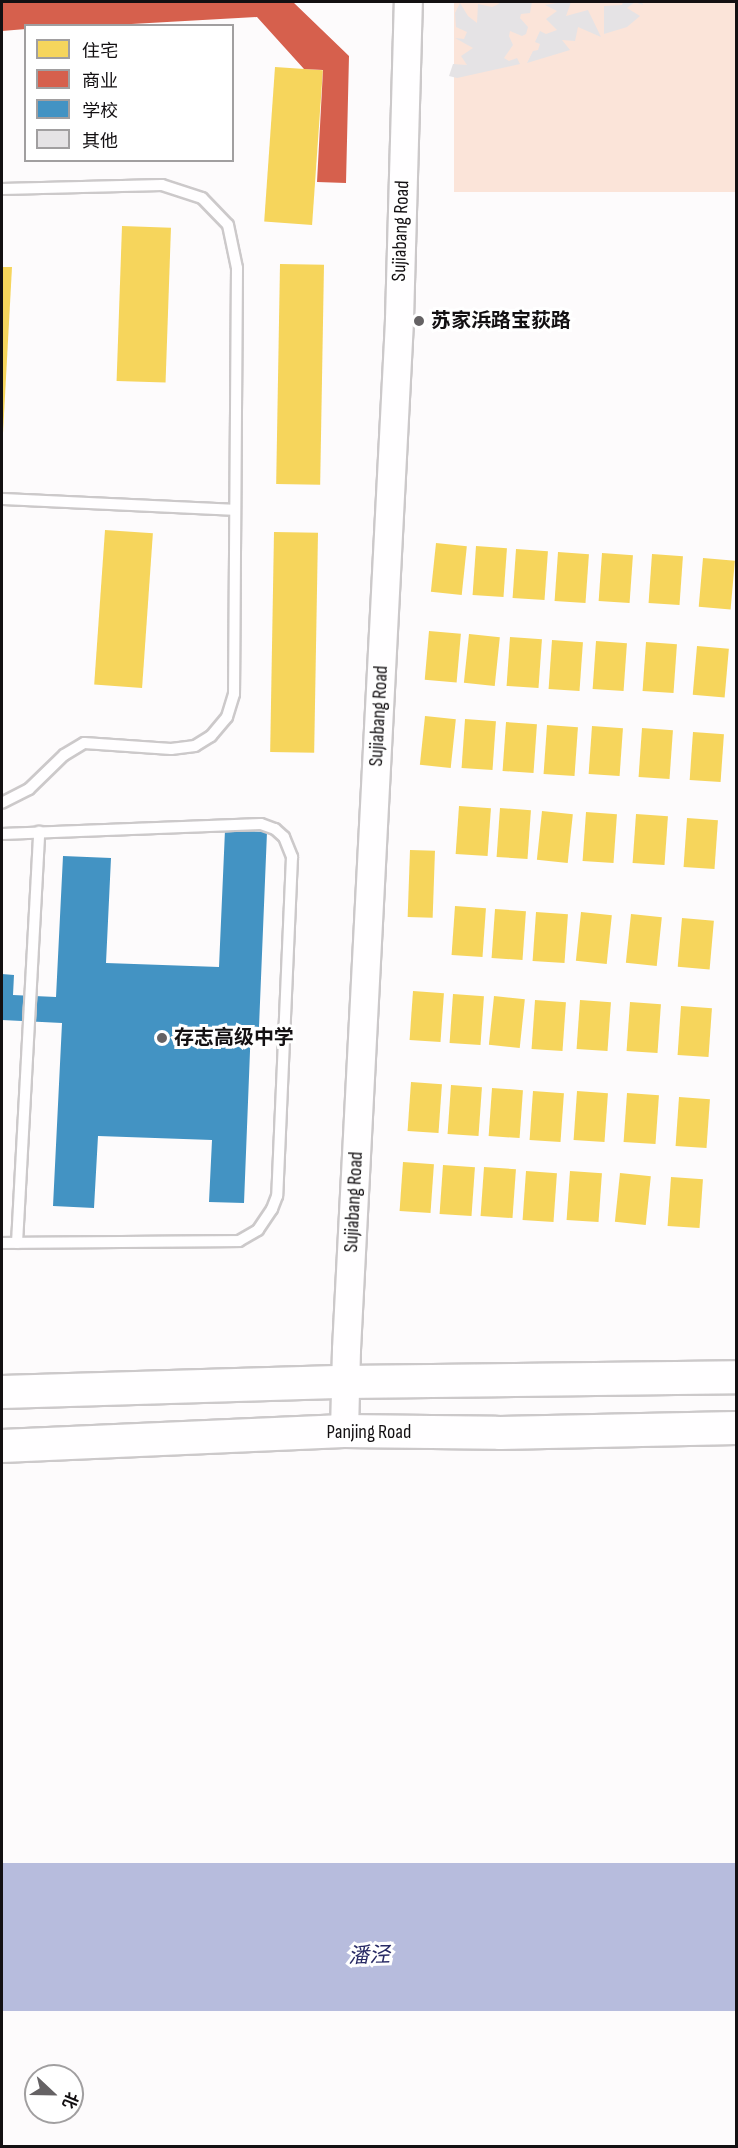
<!DOCTYPE html>
<meta charset="utf-8">
<style>
body{margin:0}
#map{position:relative;width:738px;height:2148px;overflow:hidden;background:#fdfbfc;font-family:"Sofia Sans Condensed","Noto Sans SC",sans-serif}
div>[style]{position:absolute}
.green>*{inset:0;background:#fbe4d9;transform-origin:0 0}
.water>*{inset:0;background:#b7bcdd;transform-origin:0 0}
.homes>*{inset:0;background:#f6d55c;transform-origin:0 0}
.shops>*{inset:0;background:#d6604d}
.schools>*{inset:0;background:#4393c3}
.building>*{inset:0;background:#e5e3e5}
.roads{filter:drop-shadow(2px 0 #ccc9ca) drop-shadow(-2px 0 #ccc9ca) drop-shadow(0 2px #ccc9ca) drop-shadow(0 -2px #ccc9ca)}
.service>*{height:10px;margin:-5px;padding:0 5px;transform-origin:5px;border-radius:5px;background:#fffeff}
.tertiary>*{height:27px;margin:-13.5px;padding:0 13.5px;transform-origin:13.5px;border-radius:13.5px;background:#fffeff}
.secondary>*{height:32px;margin:-16px;padding:0 16px;transform-origin:16px;border-radius:16px;background:#fffeff}
.dots>*{width:16px;height:16px;translate:-50% -50%;box-sizing:border-box;border:3px solid #fff;border-radius:50%}
span{translate:-50% -50%;white-space:nowrap;text-align:center;line-height:1.15;-webkit-text-stroke:6px #fff;paint-order:stroke}
.street-label{font-size:20px;color:#131012}
.poi-label{font-size:20px;color:#131012;font-weight:700}
.left{translate:0 -50%;text-align:left}
.water-label{font-size:21px;color:#292b65;font-style:italic}
.frame{position:absolute;inset:0;border:3px solid #131012;pointer-events:none}
.legend{position:absolute;left:24px;top:24px;width:210px;height:138px;box-sizing:border-box;background:#fff;border:2px solid #a19fa0;margin:0;padding:8px 10px;list-style:none;font-size:18px;color:#131012}
.legend li{display:flex;align-items:center;gap:12px;height:30px}
.legend b{width:30px;border:2px solid #a19fa0}
.north{position:absolute;left:24px;top:2064px;width:60px;height:60px;box-sizing:border-box;background:#fff;border:2px solid #a19fa0;border-radius:50%;rotate:112deg;font-size:16px;font-weight:700;line-height:24px;text-align:center;color:#131012}
.north::after{content:'';display:block;margin:auto;width:21px;height:27px;background:#656264;clip-path:polygon(50% 0,100% 100%,50% 72%,0 100%)}
</style>
<div id="map">
<div class="green">
<i style="left:454px;top:2px;width:282px;height:190px"></i>
</div>
<div class="water">
<i style="left:736px;top:1863px;width:148px;height:734px;rotate:90deg"></i>
</div>
<div class="homes">
<i style="left:275px;top:67px;width:48px;height:155px;rotate:4deg"></i>
<i style="left:122px;top:226px;width:49px;height:155px;rotate:2deg"></i>
<i style="left:280px;top:264px;width:44px;height:220px;rotate:1deg"></i>
<i style="clip-path:polygon(2px 267px,12px 267px,3px 433px,2px 433px)"></i>
<i style="left:105px;top:530px;width:48px;height:155px;rotate:4deg"></i>
<i style="left:274px;top:532px;width:44px;height:220px;rotate:1deg"></i>
<i style="left:436px;top:543px;width:31px;height:49px;rotate:6deg"></i>
<i style="left:476px;top:546px;width:31px;height:49px;rotate:4deg"></i>
<i style="left:516px;top:549px;width:32px;height:49px;rotate:4deg"></i>
<i style="left:558px;top:552px;width:31px;height:49px;rotate:4deg"></i>
<i style="left:602px;top:553px;width:31px;height:48px;rotate:4deg"></i>
<i style="left:652px;top:554px;width:31px;height:49px;rotate:4deg"></i>
<i style="left:703px;top:558px;width:32px;height:49px;rotate:5deg"></i>
<i style="left:429px;top:631px;width:32px;height:49px;rotate:5deg"></i>
<i style="left:469px;top:634px;width:31px;height:49px;rotate:6deg"></i>
<i style="left:510px;top:637px;width:32px;height:49px;rotate:4deg"></i>
<i style="left:552px;top:640px;width:31px;height:49px;rotate:4deg"></i>
<i style="left:596px;top:641px;width:31px;height:48px;rotate:4deg"></i>
<i style="left:646px;top:642px;width:31px;height:49px;rotate:4deg"></i>
<i style="left:697px;top:646px;width:32px;height:49px;rotate:5deg"></i>
<i style="left:425px;top:716px;width:31px;height:49px;rotate:6deg"></i>
<i style="left:465px;top:719px;width:31px;height:49px;rotate:4deg"></i>
<i style="left:506px;top:722px;width:31px;height:49px;rotate:4deg"></i>
<i style="left:547px;top:725px;width:31px;height:49px;rotate:4deg"></i>
<i style="left:592px;top:726px;width:31px;height:48px;rotate:4deg"></i>
<i style="left:642px;top:728px;width:31px;height:49px;rotate:4deg"></i>
<i style="left:693px;top:732px;width:31px;height:48px;rotate:4deg"></i>
<i style="left:459px;top:806px;width:32px;height:48px;rotate:4deg"></i>
<i style="left:500px;top:808px;width:31px;height:49px;rotate:4deg"></i>
<i style="left:542px;top:811px;width:31px;height:49px;rotate:6deg"></i>
<i style="left:586px;top:812px;width:31px;height:49px;rotate:4deg"></i>
<i style="left:636px;top:814px;width:32px;height:49px;rotate:4deg"></i>
<i style="left:687px;top:818px;width:31px;height:49px;rotate:4deg"></i>
<i style="left:410px;top:850px;width:25px;height:67px;rotate:2deg"></i>
<i style="left:455px;top:906px;width:31px;height:49px;rotate:4deg"></i>
<i style="left:495px;top:909px;width:31px;height:49px;rotate:4deg"></i>
<i style="left:536px;top:912px;width:32px;height:49px;rotate:4deg"></i>
<i style="left:581px;top:912px;width:31px;height:49px;rotate:6deg"></i>
<i style="left:631px;top:914px;width:31px;height:49px;rotate:6deg"></i>
<i style="left:682px;top:918px;width:32px;height:49px;rotate:5deg"></i>
<i style="left:413px;top:991px;width:31px;height:49px;rotate:4deg"></i>
<i style="left:453px;top:994px;width:31px;height:49px;rotate:4deg"></i>
<i style="left:494px;top:996px;width:31px;height:49px;rotate:6deg"></i>
<i style="left:535px;top:1000px;width:31px;height:49px;rotate:4deg"></i>
<i style="left:580px;top:1000px;width:31px;height:49px;rotate:4deg"></i>
<i style="left:630px;top:1002px;width:31px;height:49px;rotate:4deg"></i>
<i style="left:681px;top:1006px;width:31px;height:49px;rotate:4deg"></i>
<i style="left:411px;top:1082px;width:31px;height:49px;rotate:4deg"></i>
<i style="left:451px;top:1085px;width:31px;height:49px;rotate:4deg"></i>
<i style="left:492px;top:1088px;width:31px;height:48px;rotate:4deg"></i>
<i style="left:533px;top:1091px;width:31px;height:49px;rotate:4deg"></i>
<i style="left:577px;top:1091px;width:31px;height:49px;rotate:4deg"></i>
<i style="left:627px;top:1093px;width:32px;height:49px;rotate:4deg"></i>
<i style="left:679px;top:1097px;width:31px;height:49px;rotate:4deg"></i>
<i style="left:403px;top:1162px;width:31px;height:49px;rotate:4deg"></i>
<i style="left:443px;top:1165px;width:32px;height:49px;rotate:4deg"></i>
<i style="left:484px;top:1167px;width:32px;height:49px;rotate:4deg"></i>
<i style="left:526px;top:1171px;width:31px;height:49px;rotate:4deg"></i>
<i style="left:570px;top:1171px;width:32px;height:49px;rotate:4deg"></i>
<i style="left:620px;top:1173px;width:31px;height:49px;rotate:6deg"></i>
<i style="left:671px;top:1177px;width:32px;height:49px;rotate:4deg"></i>
</div>
<div class="shops">
<i style="clip-path:polygon(2px 2px,293px 2px,349px 56px,346px 183px,317px 182px,323px 70px,304px 69px,257px 17px,96px 26px,26px 26px,26px 29px,2px 31px)"></i>
</div>
<div class="schools">
<i style="clip-path:polygon(225px 830px,267px 832px,259px 1027px,251px 1026px,244px 1203px,209px 1202px,212px 1140px,98px 1136px,94px 1208px,53px 1206px,62px 1023px,2px 1020px,2px 974px,14px 975px,13px 995px,56px 997px,63px 856px,111px 858px,106px 963px,219px 967px)"></i>
</div>
<div class="building">
<i style="clip-path:polygon(498px 2px,532px 2px,530px 13px,521px 14px,520px 18px,528px 27px,526px 34px,522px 36px,510px 31px,509px 36px,513px 45px,504px 58px,509px 61px,517px 58px,520px 64px,457px 78px,449px 76px,453px 64px,467px 65px,461px 56px,473px 48px,455px 38px,464px 39px,467px 32px,456px 27px,455px 13px,460px 3px,468px 16px,477px 23px,478px 4px,492px 7px,499px 4px)"></i>
<i style="clip-path:polygon(562px 2px,571px 2px,566px 16px,588px 10px,601px 37px,578px 27px,575px 41px,562px 40px,570px 50px,527px 63px,533px 51px,538px 50px,540px 44px,535px 42px,540px 31px,546px 34px,557px 30px,546px 19px,557px 11px,545px 5px)"></i>
<i style="clip-path:polygon(623px 2px,642px 2px,643px 5px,635px 2px,627px 8px,640px 16px,627px 27px,604px 34px,604px 6px,622px 5px)"></i>
</div>
<div class="roads">
<div class="service">
<i style="left:2px;top:189px;width:160px;rotate:-1.4deg"></i>
<i style="left:162px;top:185px;width:42px;rotate:18deg"></i>
<i style="left:202px;top:198px;width:37px;rotate:46deg"></i>
<i style="left:228px;top:225px;width:44px;rotate:78.2deg"></i>
<i style="left:237px;top:268px;width:426px;rotate:90.4deg"></i>
<i style="left:234px;top:694px;width:24px;rotate:107deg"></i>
<i style="left:227px;top:717px;width:25px;rotate:130deg"></i>
<i style="left:211px;top:736px;width:19px;rotate:148deg"></i>
<i style="left:195px;top:746px;width:24px;rotate:173deg"></i>
<i style="left:171px;top:749px;width:87px;rotate:-176.1deg"></i>
<i style="left:84px;top:743px;width:23px;rotate:149deg"></i>
<i style="left:64px;top:755px;width:49px;rotate:135.8deg"></i>
<i style="left:29px;top:789px;width:30px;rotate:153deg"></i>
<i style="left:2px;top:499px;width:231px;rotate:2.7deg"></i>
<i style="left:2px;top:834px;width:259px;rotate:-2.2deg"></i>
<i style="left:261px;top:824px;width:15px;rotate:20deg"></i>
<i style="left:275px;top:829px;width:12px;rotate:42deg"></i>
<i style="left:284px;top:837px;width:22px;rotate:68deg"></i>
<i style="left:292px;top:857px;width:339px;rotate:92.5deg"></i>
<i style="left:277px;top:1196px;width:14px;rotate:111deg"></i>
<i style="left:272px;top:1209px;width:25px;rotate:124deg"></i>
<i style="left:258px;top:1230px;width:22px;rotate:150deg"></i>
<i style="left:239px;top:1241px;width:237px;rotate:179.5deg"></i>
<i style="left:17px;top:1243px;width:412px;rotate:-86.9deg"></i>
</div>
<div class="tertiary">
<i style="left:344px;top:1431px;width:82px;rotate:-88.6deg"></i>
<i style="left:346px;top:1349px;width:1031px;rotate:-87.05deg"></i>
<i style="left:399px;top:319px;width:317px;rotate:-88.4deg"></i>
</div>
<div class="secondary">
<i style="left:2px;top:1392px;width:343px;rotate:-1.7deg"></i>
<i style="left:345px;top:1382px;width:391px;rotate:-0.7deg"></i>
<i style="left:2px;top:1446px;width:342px;rotate:-2.5deg"></i>
<i style="left:344px;top:1431px;width:156px;rotate:0.7deg"></i>
<i style="left:500px;top:1433px;width:236px;rotate:-1.2deg"></i>
</div>
</div>
<div class="dots">
<i style="left:419px;top:321px;background:#656264"></i>
<i style="left:162px;top:1038px;background:#656264"></i>
</div>
<div class="street-label">
<span style="left:401px;top:231px;rotate:-88deg">Sujiabang Road</span>
<span style="left:379px;top:716px;rotate:-87deg">Sujiabang Road</span>
<span style="left:354px;top:1202px;rotate:-87deg">Sujiabang Road</span>
<span style="left:369px;top:1432px">Panjing Road</span>
</div>
<div class="poi-label">
<span class="left" style="left:431px;top:321px">苏家浜路宝荻路</span>
<span class="left" style="left:174px;top:1038px">存志高级中学</span>
</div>
<div class="water-label">
<span style="left:369px;top:1956px;rotate:-2deg">潘泾</span>
</div>
<div class="frame"></div>
<ul class="legend">
<li><b style="height:16px;background:#f6d55c"></b>住宅</li>
<li><b style="height:16px;background:#d6604d"></b>商业</li>
<li><b style="height:16px;background:#4393c3"></b>学校</li>
<li><b style="height:16px;background:#e5e3e5"></b>其他</li>
</ul>
<div class="north">北</div>
</div>
